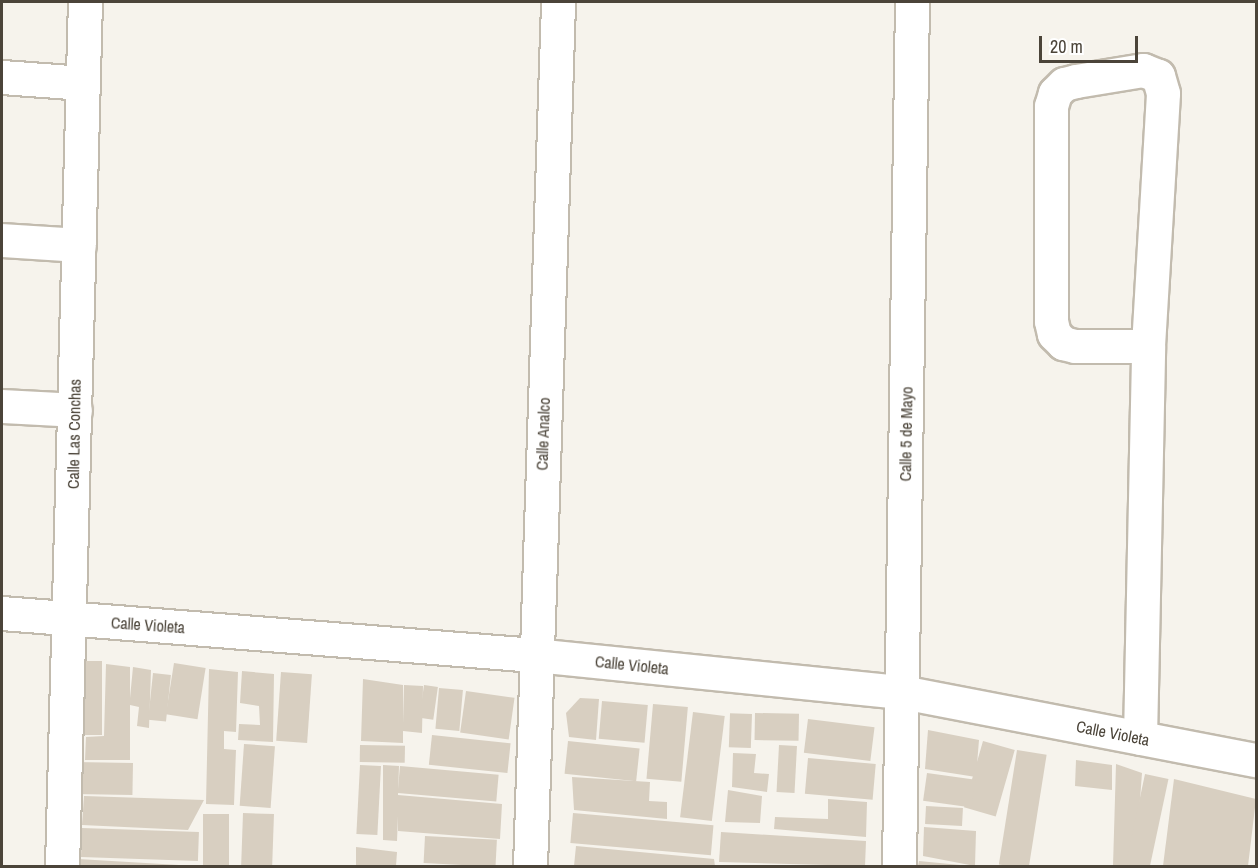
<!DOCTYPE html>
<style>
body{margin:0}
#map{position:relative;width:1258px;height:868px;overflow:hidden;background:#f6f3ec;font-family:"Archivo Narrow",sans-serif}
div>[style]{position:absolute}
.building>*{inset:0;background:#d8cfc1;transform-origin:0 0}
.roads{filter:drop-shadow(2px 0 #c2bbae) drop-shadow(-2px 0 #c2bbae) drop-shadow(0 2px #c2bbae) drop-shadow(0 -2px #c2bbae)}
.minor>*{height:33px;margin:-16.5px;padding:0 16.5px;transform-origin:16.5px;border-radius:16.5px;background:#fff}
span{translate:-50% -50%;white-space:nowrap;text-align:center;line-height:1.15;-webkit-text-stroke:6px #fff;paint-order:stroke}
.street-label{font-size:16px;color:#4b4439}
.frame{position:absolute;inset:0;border:3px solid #4b4439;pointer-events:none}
.scale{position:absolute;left:1039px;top:36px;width:99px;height:27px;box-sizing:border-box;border:3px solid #4b4439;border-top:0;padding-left:8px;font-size:18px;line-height:21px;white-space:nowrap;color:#4b4439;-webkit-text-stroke:4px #fff;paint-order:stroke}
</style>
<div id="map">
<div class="building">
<i style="left:74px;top:661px;width:28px;height:74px"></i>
<i style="left:174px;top:663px;width:32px;height:52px;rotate:9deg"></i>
<i style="clip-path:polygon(106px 664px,130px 667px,130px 698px,133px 667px,151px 670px,149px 728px,137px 726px,139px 707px,130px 705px,130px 760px,85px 760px,86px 737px,104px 736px)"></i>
<i style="clip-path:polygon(209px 669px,238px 672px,236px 732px,224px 731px,224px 749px,236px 750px,234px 805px,206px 804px)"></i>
<i style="clip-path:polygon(242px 671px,274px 674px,273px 742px,238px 740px,239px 724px,260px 725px,259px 706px,240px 703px)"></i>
<i style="left:281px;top:672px;width:31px;height:69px;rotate:4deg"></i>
<i style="left:153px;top:673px;width:18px;height:47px;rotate:6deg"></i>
<i style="clip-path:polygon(363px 679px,403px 685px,403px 723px,404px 685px,423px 686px,422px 733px,403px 731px,403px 743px,361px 741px)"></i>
<i style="left:424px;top:685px;width:14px;height:33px;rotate:8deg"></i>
<i style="left:439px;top:688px;width:24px;height:41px;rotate:5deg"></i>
<i style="left:466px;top:691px;width:49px;height:42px;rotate:8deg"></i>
<i style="clip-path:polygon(580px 698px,599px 699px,596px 740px,569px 737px,566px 713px)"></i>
<i style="left:602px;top:701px;width:46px;height:38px;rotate:5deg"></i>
<i style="left:653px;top:704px;width:35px;height:75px;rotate:5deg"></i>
<i style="left:693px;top:712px;width:32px;height:106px;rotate:7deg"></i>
<i style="left:755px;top:713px;width:44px;height:27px;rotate:1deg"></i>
<i style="left:752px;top:714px;width:34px;height:22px;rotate:92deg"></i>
<i style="left:808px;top:719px;width:67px;height:34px;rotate:7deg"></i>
<i style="clip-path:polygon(928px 730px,979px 740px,976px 777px,925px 769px)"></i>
<i style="left:432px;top:735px;width:79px;height:30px;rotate:6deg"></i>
<i style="left:568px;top:741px;width:72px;height:33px;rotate:6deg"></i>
<i style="left:983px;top:741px;width:33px;height:69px;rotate:16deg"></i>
<i style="left:244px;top:744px;width:31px;height:62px;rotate:4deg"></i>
<i style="left:360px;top:745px;width:45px;height:17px;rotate:1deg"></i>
<i style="left:779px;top:745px;width:18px;height:47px;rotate:3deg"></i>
<i style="left:1017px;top:750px;width:30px;height:116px;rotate:9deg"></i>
<i style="clip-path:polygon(733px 753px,756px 754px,754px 773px,769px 774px,767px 792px,732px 787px)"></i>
<i style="left:808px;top:758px;width:68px;height:36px;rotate:5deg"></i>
<i style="clip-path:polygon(1076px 760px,1112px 765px,1112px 790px,1075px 786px)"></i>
<i style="left:75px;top:762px;width:58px;height:32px;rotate:1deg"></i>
<i style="clip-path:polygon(1116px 764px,1142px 773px,1135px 866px,1113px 866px)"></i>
<i style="left:360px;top:765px;width:21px;height:69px;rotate:3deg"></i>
<i style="clip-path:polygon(383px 765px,399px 766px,398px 795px,502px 804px,500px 839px,398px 831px,398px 816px,397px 841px,383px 840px)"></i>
<i style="left:400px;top:766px;width:99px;height:27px;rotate:5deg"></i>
<i style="left:927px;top:773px;width:49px;height:28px;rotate:8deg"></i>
<i style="left:1145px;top:774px;width:24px;height:92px;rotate:12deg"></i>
<i style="clip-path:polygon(572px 777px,650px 782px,649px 801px,667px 802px,667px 819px,574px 810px)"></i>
<i style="clip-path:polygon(1174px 779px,1256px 799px,1248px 866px,1163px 866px)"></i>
<i style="clip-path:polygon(728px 790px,762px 796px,760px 823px,725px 822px)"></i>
<i style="clip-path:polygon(84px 796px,204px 800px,188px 830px,82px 825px)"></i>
<i style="clip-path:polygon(828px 799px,867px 802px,866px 837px,774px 829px,775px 817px,828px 819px)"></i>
<i style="left:926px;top:806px;width:37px;height:18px;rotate:3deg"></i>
<i style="left:243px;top:813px;width:31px;height:53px;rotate:2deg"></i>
<i style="left:573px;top:813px;width:141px;height:30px;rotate:5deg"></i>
<i style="left:203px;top:814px;width:26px;height:52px"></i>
<i style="clip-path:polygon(924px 827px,976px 831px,975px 866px,923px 856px)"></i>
<i style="left:82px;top:828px;width:117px;height:29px;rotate:2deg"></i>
<i style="clip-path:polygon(721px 832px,866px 841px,865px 866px,719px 862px)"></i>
<i style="left:425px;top:836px;width:72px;height:27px;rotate:3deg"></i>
<i style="clip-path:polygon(576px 846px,714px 859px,715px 866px,574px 866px)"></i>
<i style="clip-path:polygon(356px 847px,397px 852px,396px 866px,356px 866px)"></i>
<i style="clip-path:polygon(78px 859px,179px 865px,179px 866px,78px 866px)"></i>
<i style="clip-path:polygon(919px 861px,960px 865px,960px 866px,918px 866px)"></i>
</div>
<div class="roads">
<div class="minor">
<i style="left:2px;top:77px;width:81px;rotate:4.2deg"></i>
<i style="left:2px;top:240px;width:77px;rotate:3.7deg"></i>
<i style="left:2px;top:406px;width:73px;rotate:3.1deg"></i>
<i style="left:2px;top:613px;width:535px;rotate:4.51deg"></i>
<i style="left:535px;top:655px;width:369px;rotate:5.8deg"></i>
<i style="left:902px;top:692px;width:360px;rotate:10.9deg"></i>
<i style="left:1140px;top:738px;width:392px;rotate:-88.8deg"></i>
<i style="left:1148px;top:346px;width:253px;rotate:-86.6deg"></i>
<i style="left:1163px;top:93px;width:18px;rotate:-106deg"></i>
<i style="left:1158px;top:76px;width:16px;rotate:-158deg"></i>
<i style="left:1143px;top:70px;width:68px;rotate:170.7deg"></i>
<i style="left:1076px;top:81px;width:12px;rotate:166deg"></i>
<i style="left:1064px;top:84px;width:13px;rotate:135deg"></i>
<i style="left:1055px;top:93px;width:14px;rotate:107deg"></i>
<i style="left:1051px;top:106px;width:215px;rotate:90deg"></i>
<i style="left:1051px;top:321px;width:13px;rotate:77deg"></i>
<i style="left:1054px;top:334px;width:13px;rotate:45deg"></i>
<i style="left:1063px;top:343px;width:12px;rotate:14deg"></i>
<i style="left:1075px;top:346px;width:73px"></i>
<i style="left:62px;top:866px;width:864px;rotate:-88.48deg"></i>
<i style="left:530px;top:866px;width:864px;rotate:-88.14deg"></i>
<i style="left:899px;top:866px;width:864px;rotate:-89.14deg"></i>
</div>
</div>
<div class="street-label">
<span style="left:74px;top:434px;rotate:-89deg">Calle Las Conchas</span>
<span style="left:543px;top:434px;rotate:-88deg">Calle Analco</span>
<span style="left:906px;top:434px;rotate:-89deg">Calle 5 de Mayo</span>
<span style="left:148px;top:625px;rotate:4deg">Calle Violeta</span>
<span style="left:632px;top:665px;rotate:6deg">Calle Violeta</span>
<span style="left:1113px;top:733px;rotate:11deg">Calle Violeta</span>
</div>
<div class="frame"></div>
<div class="scale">20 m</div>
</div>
